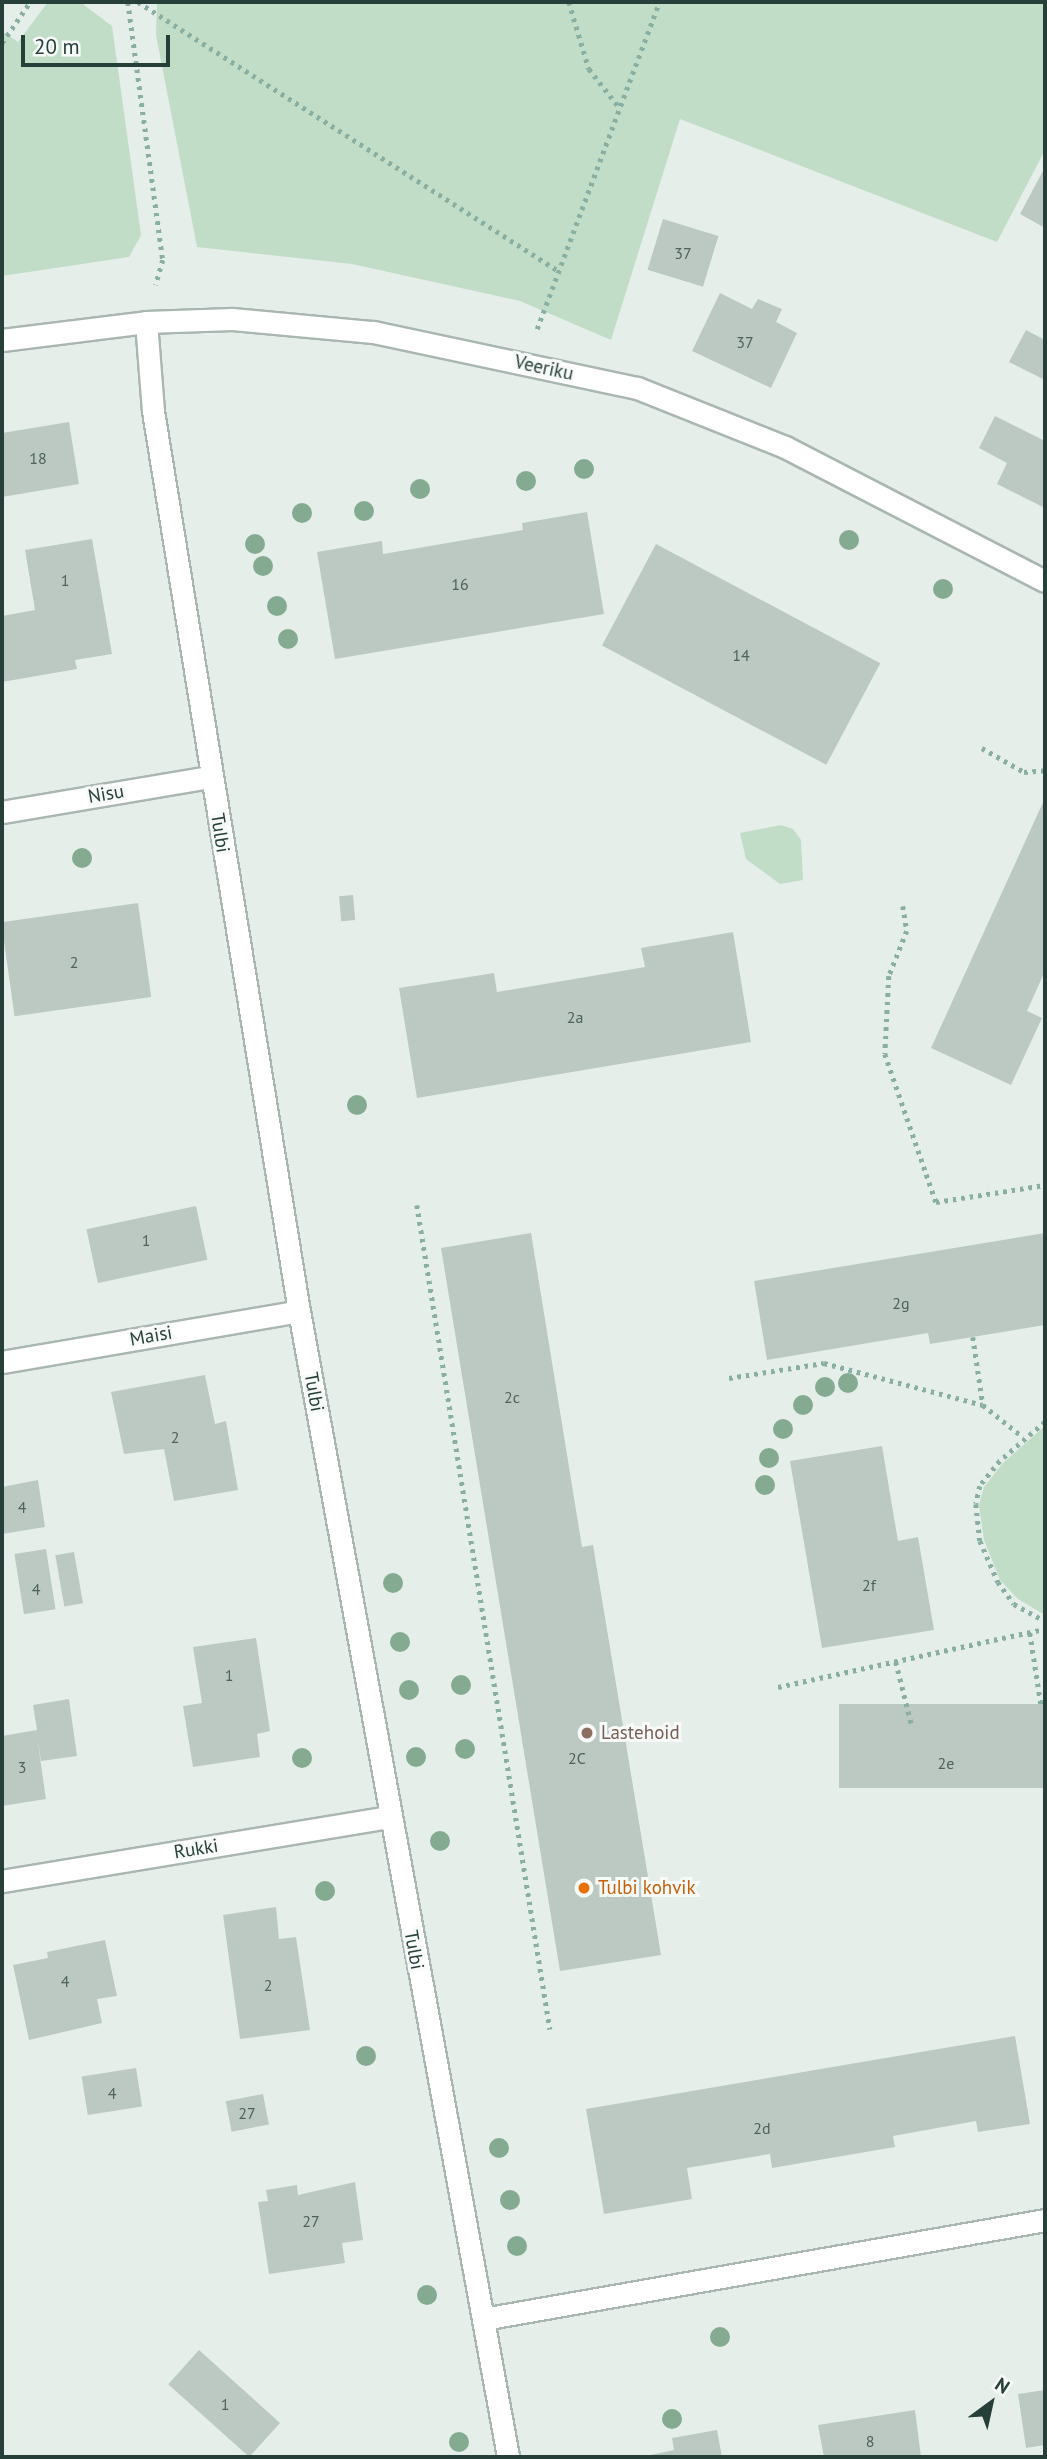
<!DOCTYPE html>
<style>
body{margin:0}
#map{position:relative;width:1047px;height:2459px;overflow:hidden;background:#e6eeea;font-family:"PT Sans",sans-serif}
div>[style]{position:absolute}
.green>*{inset:0;background:#c1ddc8}
.building>*{inset:0;background:#bcc9c3;transform-origin:0 0}
.path>*{height:4.5px;margin-top:-2.25px;transform-origin:0;background:repeating-linear-gradient(90deg,#89afa2 0 3.5px,transparent 0 8.5px)}
.roads{filter:drop-shadow(2px 0 #a9b6b1) drop-shadow(-2px 0 #a9b6b1) drop-shadow(0 2px #a9b6b1) drop-shadow(0 -2px #a9b6b1)}
.minor>*{height:21px;margin:-10.5px;padding:0 10.5px;transform-origin:10.5px;border-radius:10.5px;background:#fff}
.trees>*{width:20px;height:20px;margin:-10px;border-radius:50%;background:#84ab92}
.dots>*{width:19px;height:19px;translate:-50% -50%;box-sizing:border-box;border:4px solid #f7faf9;border-radius:50%}
span{translate:-50% -50%;white-space:nowrap;text-align:center;line-height:1.15;-webkit-text-stroke:6px #f7faf9;paint-order:stroke}
.number-label{font-size:16px;color:#4c625b}
.number-label span{-webkit-text-stroke-width:0}
.street-label{font-size:19px;color:#263f38}
.education-label{font-size:19px;color:#785e54}
.left{translate:0 -50%;text-align:left}
.food-label{font-size:19px;color:#c56008}
.frame{position:absolute;inset:0;border:4px solid #263f38;pointer-events:none}
.north{position:absolute;left:956px;top:2368px;width:70px;height:70px;-webkit-text-stroke:5px #f7faf9;paint-order:stroke;rotate:33deg;font-size:19px;font-weight:700;line-height:28px;text-align:center;color:#263f38}
.north::after{content:'';display:block;margin:auto;width:24px;height:32px;background:#263f38;clip-path:polygon(50% 0,100% 100%,50% 72%,0 100%)}
.scale{position:absolute;left:21px;top:35px;width:149px;height:32px;box-sizing:border-box;border:4px solid #263f38;border-top:0;padding-left:9px;font-size:21px;line-height:24px;white-space:nowrap;color:#263f38;-webkit-text-stroke:5px #f7faf9;paint-order:stroke}
</style>
<div id="map">
<div class="green">
<i style="clip-path:polygon(48px 2px,80px 2px,112px 26px,141px 235px,129px 257px,2px 276px,2px 31px,18px 42px)"></i>
<i style="clip-path:polygon(157px 2px,1045px 2px,1045px 150px,997px 242px,680px 119px,611px 340px,520px 301px,352px 264px,197px 247px,156px 35px)"></i>
<i style="clip-path:polygon(781px 825px,793px 829px,801px 840px,803px 880px,780px 884px,746px 859px,740px 833px)"></i>
<i style="clip-path:polygon(1045px 1426px,1045px 1615px,1018px 1599px,1000px 1580px,984px 1540px,979px 1505px,984px 1487px,1003px 1463px)"></i>
</div>
<div class="building">
<i style="clip-path:polygon(1045px 167px,1045px 228px,1020px 214px)"></i>
<i style="left:663px;top:219px;width:58px;height:53px;rotate:17deg"></i>
<i style="clip-path:polygon(720px 293px,752px 309px,758px 299px,782px 309px,776px 322px,797px 333px,771px 388px,692px 351px)"></i>
<i style="clip-path:polygon(1026px 330px,1045px 340px,1045px 380px,1009px 362px)"></i>
<i style="clip-path:polygon(995px 416px,1043px 440px,1045px 435px,1045px 508px,997px 484px,1007px 463px,979px 448px)"></i>
<i style="clip-path:polygon(69px 422px,79px 484px,2px 497px,2px 433px)"></i>
<i style="clip-path:polygon(587px 512px,604px 614px,335px 659px,317px 552px,382px 541px,383px 554px,523px 530px,522px 523px)"></i>
<i style="clip-path:polygon(92px 539px,112px 654px,75px 660px,77px 669px,2px 682px,2px 616px,35px 610px,25px 550px)"></i>
<i style="left:656px;top:544px;width:254px;height:115px;rotate:28deg"></i>
<i style="clip-path:polygon(1045px 798px,1045px 971px,1027px 1011px,1042px 1018px,1011px 1085px,931px 1048px)"></i>
<i style="left:353px;top:895px;width:25px;height:14px;rotate:85deg"></i>
<i style="left:138px;top:903px;width:95px;height:138px;rotate:82deg"></i>
<i style="clip-path:polygon(733px 932px,751px 1042px,417px 1098px,399px 988px,494px 973px,497px 992px,645px 967px,641px 948px)"></i>
<i style="left:196px;top:1206px;width:55px;height:112px;rotate:78deg"></i>
<i style="clip-path:polygon(531px 1233px,582px 1547px,593px 1545px,661px 1955px,560px 1971px,441px 1248px)"></i>
<i style="clip-path:polygon(1045px 1233px,1045px 1325px,930px 1344px,928px 1333px,767px 1360px,754px 1281px)"></i>
<i style="clip-path:polygon(205px 1375px,215px 1424px,226px 1421px,238px 1490px,174px 1501px,164px 1449px,124px 1454px,111px 1392px)"></i>
<i style="clip-path:polygon(882px 1446px,898px 1541px,918px 1537px,934px 1630px,822px 1648px,790px 1461px)"></i>
<i style="clip-path:polygon(38px 1480px,45px 1527px,2px 1534px,2px 1487px)"></i>
<i style="left:46px;top:1549px;width:61px;height:32px;rotate:81deg"></i>
<i style="left:74px;top:1552px;width:52px;height:19px;rotate:80deg"></i>
<i style="clip-path:polygon(256px 1638px,270px 1731px,257px 1734px,260px 1757px,193px 1767px,183px 1706px,202px 1703px,193px 1647px)"></i>
<i style="clip-path:polygon(69px 1699px,77px 1756px,41px 1761px,37px 1737px,46px 1799px,2px 1806px,2px 1736px,37px 1730px,33px 1705px)"></i>
<i style="left:1045px;top:1704px;width:84px;height:206px;rotate:90deg"></i>
<i style="clip-path:polygon(276px 1907px,279px 1939px,296px 1937px,310px 2030px,240px 2039px,223px 1915px)"></i>
<i style="clip-path:polygon(105px 1940px,117px 1996px,97px 1999px,102px 2023px,29px 2040px,13px 1965px,48px 1958px,47px 1952px)"></i>
<i style="clip-path:polygon(1015px 2036px,1030px 2124px,978px 2132px,976px 2121px,893px 2136px,895px 2147px,772px 2168px,770px 2154px,687px 2168px,692px 2199px,604px 2214px,586px 2109px)"></i>
<i style="left:136px;top:2068px;width:39px;height:55px;rotate:81deg"></i>
<i style="left:263px;top:2094px;width:31px;height:38px;rotate:79deg"></i>
<i style="clip-path:polygon(355px 2182px,363px 2240px,342px 2243px,345px 2263px,269px 2274px,258px 2202px,268px 2201px,266px 2190px,297px 2185px,298px 2195px)"></i>
<i style="left:199px;top:2350px;width:109px;height:46px;rotate:42deg"></i>
<i style="clip-path:polygon(1045px 2390px,1045px 2445px,1026px 2448px,1018px 2394px)"></i>
<i style="clip-path:polygon(915px 2410px,921px 2457px,824px 2457px,818px 2425px)"></i>
<i style="clip-path:polygon(717px 2430px,722px 2457px,641px 2457px,674px 2450px,672px 2438px)"></i>
</div>
<div class="path">
<i style="left:128px;top:2px;width:260px;rotate:82.3deg"></i>
<i style="left:163px;top:260px;width:26px;rotate:106deg"></i>
<i style="left:138px;top:2px;width:500px;rotate:32.6deg"></i>
<i style="left:569px;top:2px;width:70px;rotate:73.4deg"></i>
<i style="left:589px;top:69px;width:48px;rotate:51.7deg"></i>
<i style="left:2px;top:43px;width:50px;rotate:-55.7deg"></i>
<i style="left:537px;top:329px;width:349px;rotate:-69.5deg"></i>
<i style="left:982px;top:748px;width:48px;rotate:29.7deg"></i>
<i style="left:1024px;top:772px;width:21px;rotate:-5deg"></i>
<i style="left:903px;top:906px;width:25px;rotate:81deg"></i>
<i style="left:907px;top:931px;width:48px;rotate:111.8deg"></i>
<i style="left:889px;top:976px;width:78px;rotate:92.9deg"></i>
<i style="left:885px;top:1054px;width:157px;rotate:71deg"></i>
<i style="left:936px;top:1202px;width:110px;rotate:-8.9deg"></i>
<i style="left:417px;top:1205px;width:835px;rotate:80.83deg"></i>
<i style="left:973px;top:1337px;width:69px;rotate:81.6deg"></i>
<i style="left:729px;top:1378px;width:96px;rotate:-9deg"></i>
<i style="left:824px;top:1363px;width:164px;rotate:14.8deg"></i>
<i style="left:983px;top:1405px;width:51px;rotate:38.7deg"></i>
<i style="left:1045px;top:1422px;width:60px;rotate:139.1deg"></i>
<i style="left:1000px;top:1461px;width:32px;rotate:129deg"></i>
<i style="left:980px;top:1486px;width:18px;rotate:103deg"></i>
<i style="left:976px;top:1504px;width:37px;rotate:84deg"></i>
<i style="left:980px;top:1541px;width:45px;rotate:66.3deg"></i>
<i style="left:998px;top:1582px;width:27px;rotate:54deg"></i>
<i style="left:1014px;top:1604px;width:35px;rotate:29deg"></i>
<i style="left:1030px;top:1633px;width:72px;rotate:81.2deg"></i>
<i style="left:896px;top:1662px;width:66px;rotate:76deg"></i>
<i style="left:778px;top:1687px;width:273px;rotate:-12.3deg"></i>
</div>
<div class="roads">
<div class="minor">
<i style="left:146px;top:322px;width:89px;rotate:85.5deg"></i>
<i style="left:153px;top:411px;width:912px;rotate:80.79deg"></i>
<i style="left:299px;top:1311px;width:1165px;rotate:79.66deg"></i>
<i style="left:2px;top:340px;width:145px;rotate:-7.1deg"></i>
<i style="left:146px;top:322px;width:86px;rotate:-2deg"></i>
<i style="left:232px;top:319px;width:142px;rotate:5.3deg"></i>
<i style="left:373px;top:332px;width:270px;rotate:12deg"></i>
<i style="left:637px;top:388px;width:159px;rotate:21.7deg"></i>
<i style="left:785px;top:447px;width:292px;rotate:27.3deg"></i>
<i style="left:2px;top:812px;width:211px;rotate:-9.6deg"></i>
<i style="left:2px;top:1362px;width:301px;rotate:-9.7deg"></i>
<i style="left:2px;top:1881px;width:393px;rotate:-9.4deg"></i>
<i style="left:483px;top:2319px;width:571px;rotate:-9.99deg"></i>
</div>
</div>
<div class="trees">
<i style="left:584px;top:469px"></i>
<i style="left:526px;top:481px"></i>
<i style="left:420px;top:489px"></i>
<i style="left:364px;top:511px"></i>
<i style="left:302px;top:513px"></i>
<i style="left:849px;top:540px"></i>
<i style="left:255px;top:544px"></i>
<i style="left:263px;top:566px"></i>
<i style="left:943px;top:589px"></i>
<i style="left:277px;top:606px"></i>
<i style="left:288px;top:639px"></i>
<i style="left:82px;top:858px"></i>
<i style="left:357px;top:1105px"></i>
<i style="left:848px;top:1383px"></i>
<i style="left:825px;top:1387px"></i>
<i style="left:803px;top:1405px"></i>
<i style="left:783px;top:1429px"></i>
<i style="left:769px;top:1458px"></i>
<i style="left:765px;top:1485px"></i>
<i style="left:393px;top:1583px"></i>
<i style="left:400px;top:1642px"></i>
<i style="left:461px;top:1685px"></i>
<i style="left:409px;top:1690px"></i>
<i style="left:465px;top:1749px"></i>
<i style="left:416px;top:1757px"></i>
<i style="left:302px;top:1758px"></i>
<i style="left:440px;top:1841px"></i>
<i style="left:325px;top:1891px"></i>
<i style="left:366px;top:2056px"></i>
<i style="left:499px;top:2148px"></i>
<i style="left:510px;top:2200px"></i>
<i style="left:517px;top:2246px"></i>
<i style="left:427px;top:2295px"></i>
<i style="left:720px;top:2337px"></i>
<i style="left:672px;top:2419px"></i>
<i style="left:459px;top:2442px"></i>
</div>
<div class="dots">
<i style="left:587px;top:1733px;background:#8d6e63"></i>
<i style="left:584px;top:1888px;background:#e8710a"></i>
</div>
<div class="number-label">
<span style="left:683px;top:253px">37</span>
<span style="left:745px;top:342px">37</span>
<span style="left:38px;top:458px">18</span>
<span style="left:65px;top:580px">1</span>
<span style="left:460px;top:584px">16</span>
<span style="left:741px;top:655px">14</span>
<span style="left:74px;top:962px">2</span>
<span style="left:575px;top:1017px">2a</span>
<span style="left:146px;top:1240px">1</span>
<span style="left:901px;top:1303px">2g</span>
<span style="left:512px;top:1397px">2c</span>
<span style="left:175px;top:1437px">2</span>
<span style="left:22px;top:1507px">4</span>
<span style="left:869px;top:1585px">2f</span>
<span style="left:36px;top:1589px">4</span>
<span style="left:229px;top:1675px">1</span>
<span style="left:577px;top:1758px">2C</span>
<span style="left:946px;top:1763px">2e</span>
<span style="left:22px;top:1767px">3</span>
<span style="left:65px;top:1981px">4</span>
<span style="left:268px;top:1985px">2</span>
<span style="left:112px;top:2093px">4</span>
<span style="left:247px;top:2113px">27</span>
<span style="left:762px;top:2128px">2d</span>
<span style="left:311px;top:2221px">27</span>
<span style="left:225px;top:2404px">1</span>
<span style="left:870px;top:2441px">8</span>
</div>
<div class="street-label">
<span style="left:544px;top:368px;rotate:12deg">Veeriku</span>
<span style="left:106px;top:794px;rotate:-10deg">Nisu</span>
<span style="left:220px;top:833px;rotate:81deg">Tulbi</span>
<span style="left:151px;top:1336px;rotate:-10deg">Maisi</span>
<span style="left:314px;top:1392px;rotate:80deg">Tulbi</span>
<span style="left:196px;top:1849px;rotate:-9deg">Rukki</span>
<span style="left:414px;top:1950px;rotate:80deg">Tulbi</span>
</div>
<div class="education-label">
<span class="left" style="left:601px;top:1733px">Lastehoid</span>
</div>
<div class="food-label">
<span class="left" style="left:598px;top:1888px">Tulbi kohvik</span>
</div>
<div class="frame"></div>
<div class="north">N</div>
<div class="scale">20 m</div>
</div>
